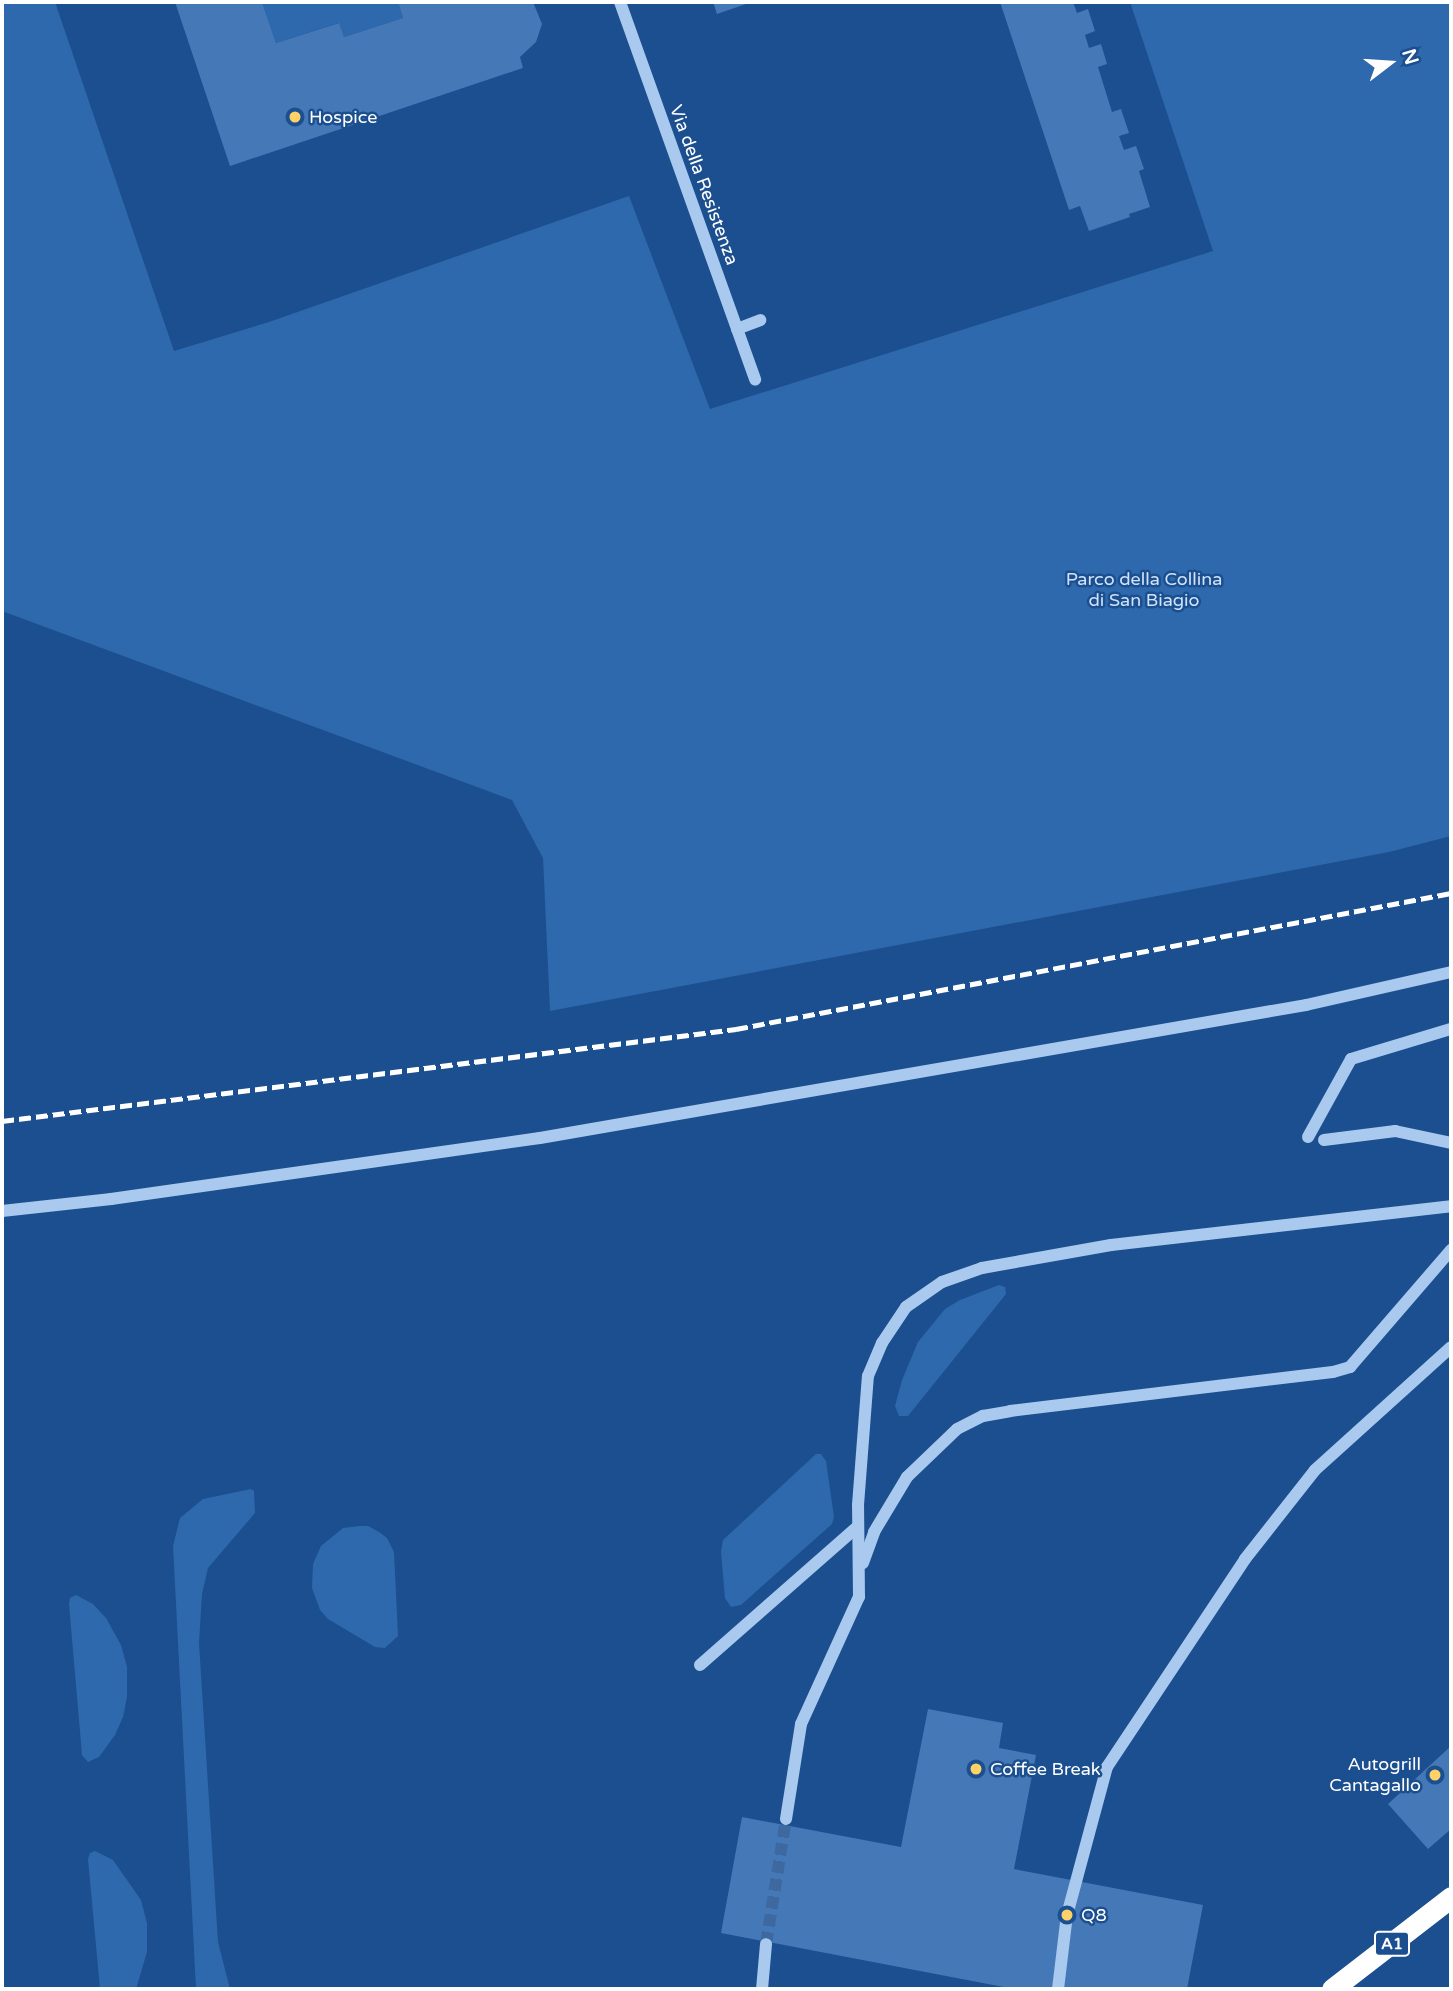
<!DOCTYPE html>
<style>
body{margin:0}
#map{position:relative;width:1453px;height:1991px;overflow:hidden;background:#1b4f8f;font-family:"Varela Round",sans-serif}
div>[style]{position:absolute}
.green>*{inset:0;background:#2e69ad}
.building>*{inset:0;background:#4478b7}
.minor-tunnel>*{height:12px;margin-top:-6px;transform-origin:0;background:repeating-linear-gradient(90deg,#3d69a0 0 12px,transparent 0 18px)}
.minor>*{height:12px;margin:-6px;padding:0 6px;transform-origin:6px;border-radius:6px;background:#a9c9ee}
.highway>*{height:21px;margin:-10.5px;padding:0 10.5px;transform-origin:10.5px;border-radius:10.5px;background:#fff}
.rail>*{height:5px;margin-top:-2.5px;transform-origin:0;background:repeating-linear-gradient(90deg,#fff 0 12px,transparent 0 17px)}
.dots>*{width:19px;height:19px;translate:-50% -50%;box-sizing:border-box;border:4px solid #1b4f8f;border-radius:50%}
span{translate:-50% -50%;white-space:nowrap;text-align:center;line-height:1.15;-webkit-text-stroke:5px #1b4f8f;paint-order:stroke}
.shield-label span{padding:2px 5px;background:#1b4f8f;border:2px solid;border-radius:5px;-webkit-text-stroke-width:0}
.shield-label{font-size:16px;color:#fff;font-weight:700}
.poi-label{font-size:18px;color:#fff}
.left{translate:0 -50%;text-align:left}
.right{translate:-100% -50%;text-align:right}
.street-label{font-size:18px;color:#fff}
.park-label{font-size:18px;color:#cfe3fa}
.frame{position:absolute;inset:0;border:4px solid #fff;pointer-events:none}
.north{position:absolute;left:1355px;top:28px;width:70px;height:70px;-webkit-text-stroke:5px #1b4f8f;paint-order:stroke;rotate:73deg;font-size:19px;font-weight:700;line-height:28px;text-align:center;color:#fff}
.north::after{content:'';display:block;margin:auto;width:24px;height:32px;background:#fff;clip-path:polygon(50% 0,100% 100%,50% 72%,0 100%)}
</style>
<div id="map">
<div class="green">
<i style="clip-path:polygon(2px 2px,55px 2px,174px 351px,269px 322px,629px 196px,710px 409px,1213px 251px,1130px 2px,1451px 2px,1451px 836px,1389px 852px,550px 1011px,543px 858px,512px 800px,2px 611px)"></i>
<i style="clip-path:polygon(262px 2px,398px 2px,403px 18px,344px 37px,338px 23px,276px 43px)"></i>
<i style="clip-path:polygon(999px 1285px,1005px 1287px,1006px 1294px,908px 1416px,899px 1416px,895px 1406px,902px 1380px,918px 1342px,945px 1309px,960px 1300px)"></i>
<i style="clip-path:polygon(816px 1454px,821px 1454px,826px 1461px,834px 1517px,832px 1524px,741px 1605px,731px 1607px,725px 1598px,721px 1552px,723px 1540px)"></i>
<i style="clip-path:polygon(251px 1489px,254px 1491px,255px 1513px,208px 1568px,202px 1594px,199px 1643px,218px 1942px,230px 1989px,196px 1989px,173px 1546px,180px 1518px,203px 1499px)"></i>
<i style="clip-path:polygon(359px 1526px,368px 1526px,379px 1532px,387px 1538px,394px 1552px,398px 1636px,385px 1648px,375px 1647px,328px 1619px,320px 1610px,312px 1588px,313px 1564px,321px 1546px,343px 1528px)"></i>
<i style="clip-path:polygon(76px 1595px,93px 1604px,106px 1618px,121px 1645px,127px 1667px,127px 1697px,123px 1717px,115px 1735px,99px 1757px,88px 1762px,82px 1755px,69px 1604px,70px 1598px)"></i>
<i style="clip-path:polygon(95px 1851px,113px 1860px,141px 1900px,147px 1923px,147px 1952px,136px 1989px,100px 1989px,88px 1859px,90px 1853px)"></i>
</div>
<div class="building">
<i style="clip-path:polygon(175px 2px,262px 2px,276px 43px,339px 23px,344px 37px,403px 18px,398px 2px,533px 2px,542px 24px,536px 42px,520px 57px,523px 68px,230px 166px)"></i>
<i style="clip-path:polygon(713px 2px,752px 2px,717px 14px)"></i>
<i style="clip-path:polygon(1000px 2px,1073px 2px,1077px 13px,1088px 9px,1095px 31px,1085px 35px,1089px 48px,1101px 44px,1107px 64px,1098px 67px,1112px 112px,1121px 109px,1129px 133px,1119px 136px,1124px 150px,1136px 146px,1144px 169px,1139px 171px,1150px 207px,1129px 214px,1130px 217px,1089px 231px,1080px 206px,1069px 210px)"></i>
<i style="clip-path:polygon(928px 1709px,1003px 1723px,999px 1748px,1036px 1755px,1014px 1869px,1203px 1905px,1187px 1989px,1014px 1989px,721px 1933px,742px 1817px,901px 1847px)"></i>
<i style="clip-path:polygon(1451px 1746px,1451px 1829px,1428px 1849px,1388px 1804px)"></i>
</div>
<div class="minor-tunnel">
<i style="left:766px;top:1944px;width:127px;rotate:-80.9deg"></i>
</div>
<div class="minor">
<i style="left:620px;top:2px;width:401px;rotate:70.3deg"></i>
<i style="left:737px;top:329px;width:25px;rotate:-21deg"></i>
<i style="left:1308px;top:1137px;width:89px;rotate:-61.1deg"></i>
<i style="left:1351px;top:1059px;width:104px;rotate:-16.7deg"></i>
<i style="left:1324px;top:1140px;width:72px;rotate:-7.2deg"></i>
<i style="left:1395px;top:1131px;width:57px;rotate:12.1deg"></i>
<i style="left:2px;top:1211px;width:110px;rotate:-6.3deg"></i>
<i style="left:111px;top:1199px;width:433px;rotate:-8.1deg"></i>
<i style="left:540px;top:1138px;width:777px;rotate:-9.85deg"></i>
<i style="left:1306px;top:1005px;width:149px;rotate:-12.8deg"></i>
<i style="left:863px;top:1563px;width:33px;rotate:-70deg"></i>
<i style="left:874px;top:1532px;width:64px;rotate:-59deg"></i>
<i style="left:907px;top:1477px;width:69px;rotate:-43.8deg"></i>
<i style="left:957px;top:1429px;width:29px;rotate:-27deg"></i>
<i style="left:983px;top:1416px;width:27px;rotate:-10deg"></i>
<i style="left:1010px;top:1411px;width:325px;rotate:-6.9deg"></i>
<i style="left:1333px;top:1372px;width:18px;rotate:-16deg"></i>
<i style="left:1350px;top:1367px;width:155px;rotate:-49.2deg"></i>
<i style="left:700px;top:1665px;width:210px;rotate:-41.3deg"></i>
<i style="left:786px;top:1819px;width:96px;rotate:-81deg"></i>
<i style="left:801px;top:1724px;width:140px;rotate:-65.5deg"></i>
<i style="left:859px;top:1597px;width:92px;rotate:-90.6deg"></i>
<i style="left:858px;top:1505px;width:129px;rotate:-85.6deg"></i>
<i style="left:868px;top:1376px;width:36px;rotate:-67deg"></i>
<i style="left:882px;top:1343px;width:43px;rotate:-56.3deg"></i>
<i style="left:906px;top:1307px;width:44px;rotate:-34.8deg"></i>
<i style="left:942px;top:1282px;width:42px;rotate:-19.3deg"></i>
<i style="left:982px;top:1268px;width:131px;rotate:-10.1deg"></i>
<i style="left:1111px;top:1245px;width:342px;rotate:-6.5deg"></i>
<i style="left:762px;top:1989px;width:45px;rotate:-84.9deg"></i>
<i style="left:1058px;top:1989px;width:75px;rotate:-83.1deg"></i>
<i style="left:1067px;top:1915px;width:153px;rotate:-74.9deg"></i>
<i style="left:1107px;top:1767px;width:250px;rotate:-56.4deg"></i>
<i style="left:1245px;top:1559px;width:113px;rotate:-51.8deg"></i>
<i style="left:1315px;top:1470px;width:183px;rotate:-42.1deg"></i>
</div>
<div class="highway">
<i style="left:1332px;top:1989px;width:150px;rotate:-37.7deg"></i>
</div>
<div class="rail">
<i style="left:2px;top:1121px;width:740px;rotate:-7.14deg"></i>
<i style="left:736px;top:1029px;width:728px;rotate:-10.77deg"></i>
</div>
<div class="dots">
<i style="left:295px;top:117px;background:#ffd166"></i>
<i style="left:976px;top:1769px;background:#ffd166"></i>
<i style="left:1435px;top:1775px;background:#ffd166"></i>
<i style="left:1067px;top:1915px;background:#ffd166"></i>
</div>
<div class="shield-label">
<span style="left:1392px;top:1944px">A1</span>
</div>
<div class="poi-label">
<span class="left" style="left:309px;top:117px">Hospice</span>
<span class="right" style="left:1421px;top:1775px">Autogrill<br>Cantagallo</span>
<span class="left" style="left:990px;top:1769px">Coffee Break</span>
<span class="left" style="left:1081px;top:1915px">Q8</span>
</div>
<div class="street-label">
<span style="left:704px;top:185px;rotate:70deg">Via della Resistenza</span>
</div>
<div class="park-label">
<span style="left:1144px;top:590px">Parco della Collina<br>di San Biagio</span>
</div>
<div class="frame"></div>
<div class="north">N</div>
</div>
